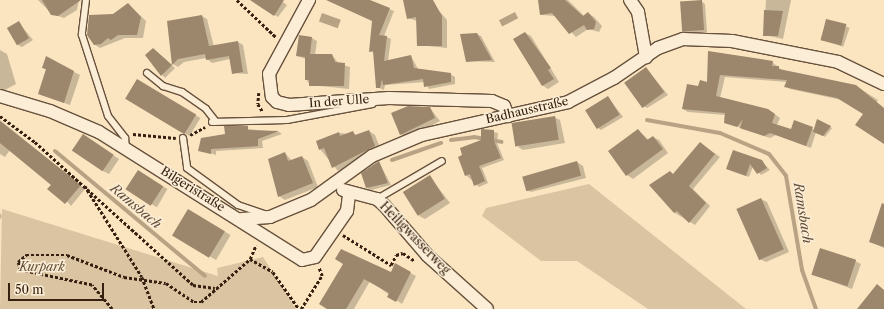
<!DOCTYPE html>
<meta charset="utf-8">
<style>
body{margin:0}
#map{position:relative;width:884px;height:309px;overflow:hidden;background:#fbe5c0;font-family:"Libre Caslon Text",serif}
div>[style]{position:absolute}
.green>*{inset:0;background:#dac4a2}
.water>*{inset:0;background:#b8a284;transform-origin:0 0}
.shadow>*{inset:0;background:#0003;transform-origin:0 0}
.stream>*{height:4px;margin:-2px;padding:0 2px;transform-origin:2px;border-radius:2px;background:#b8a284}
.building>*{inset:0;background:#9c866c;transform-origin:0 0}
.path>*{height:2.5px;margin-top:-1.25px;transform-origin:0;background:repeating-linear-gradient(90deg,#362011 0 3px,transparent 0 5px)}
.roads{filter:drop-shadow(1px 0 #67513d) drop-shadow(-1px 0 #67513d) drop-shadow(0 1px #67513d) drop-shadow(0 -1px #67513d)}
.lane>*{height:6px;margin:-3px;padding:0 3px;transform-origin:3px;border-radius:3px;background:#fceed6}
.street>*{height:12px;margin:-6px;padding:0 6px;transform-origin:6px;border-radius:6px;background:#fceed6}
span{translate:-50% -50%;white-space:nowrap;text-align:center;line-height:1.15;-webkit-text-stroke:3px #fceed6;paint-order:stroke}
.street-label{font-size:12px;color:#362011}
.park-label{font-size:12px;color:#67513c;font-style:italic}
.water-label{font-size:13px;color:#644e39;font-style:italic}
.scale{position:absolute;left:8px;top:283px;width:96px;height:18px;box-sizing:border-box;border:2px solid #362011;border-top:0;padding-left:5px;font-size:12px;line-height:14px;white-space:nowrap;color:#362011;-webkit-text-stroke:3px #fceed6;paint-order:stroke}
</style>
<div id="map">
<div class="green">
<i style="clip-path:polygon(589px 184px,746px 309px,648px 309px,577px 261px,541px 261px,482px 216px,486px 208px)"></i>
<i style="clip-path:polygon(2px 209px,218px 276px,217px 268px,263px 257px,296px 309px,0 309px)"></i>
</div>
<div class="water">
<i style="left:515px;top:12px;width:7px;height:18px;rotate:63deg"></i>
<i style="left:322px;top:13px;width:20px;height:9px;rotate:20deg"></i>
</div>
<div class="shadow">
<i style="clip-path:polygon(38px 0,79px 0,77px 10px,64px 18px,52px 14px)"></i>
<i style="clip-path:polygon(251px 0,280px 0,287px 5px,278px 17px)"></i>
<i style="clip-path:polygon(339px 0,367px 0,394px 11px,384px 36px,391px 39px,388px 61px,411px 56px,418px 69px,450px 74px,455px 77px,455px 84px,429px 89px,425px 82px,385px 85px,384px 90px,377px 87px,374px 53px,370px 51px,373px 21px)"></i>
<i style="clip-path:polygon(539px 0,568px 0,584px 16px,588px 13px,594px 17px,602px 26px,599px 32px,588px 29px,576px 37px,556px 16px,541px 15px)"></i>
<i style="clip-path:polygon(766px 0,791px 0,783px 39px,764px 35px)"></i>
<i style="clip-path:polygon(701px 1px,705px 4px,707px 32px,687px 33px,683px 31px)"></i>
<i style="clip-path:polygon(129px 5px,146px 21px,143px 38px,125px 38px,100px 48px,94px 44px,114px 15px)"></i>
<i style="clip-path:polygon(434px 5px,447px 20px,447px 48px,418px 45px,417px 21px,408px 18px)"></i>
<i style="clip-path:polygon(202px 16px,207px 19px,214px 47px,238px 42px,243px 45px,248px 74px,233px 73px,230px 59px,212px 63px,206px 58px,184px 62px,178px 67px,173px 64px,168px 22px)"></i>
<i style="left:827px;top:20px;width:24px;height:20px;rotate:19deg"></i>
<i style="clip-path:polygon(19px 23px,33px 40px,22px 47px,18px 45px)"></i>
<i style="clip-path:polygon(525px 33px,531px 36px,559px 82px,548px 89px,542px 85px)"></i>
<i style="clip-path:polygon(476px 34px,481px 36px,495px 62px,467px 61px)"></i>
<i style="clip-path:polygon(312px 38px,317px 41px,315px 55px,332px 55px,339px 64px,350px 67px,349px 89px,310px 85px,306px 79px,306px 59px,297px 56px)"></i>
<i style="clip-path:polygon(0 50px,7px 54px,16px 84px,3px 91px,0 90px)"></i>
<i style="clip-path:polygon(157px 52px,175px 68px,165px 78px,146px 56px)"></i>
<i style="clip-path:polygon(709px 52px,772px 62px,783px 71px,856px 86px,878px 100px,876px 104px,884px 109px,884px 143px,864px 114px,842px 100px,790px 89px,786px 86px,787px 82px,725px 77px,720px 98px,773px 113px,780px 118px,777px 125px,792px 130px,815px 129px,817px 120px,832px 128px,825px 137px,816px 132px,811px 148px,776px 135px,770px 138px,742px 129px,724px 119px,725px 115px,688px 112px,683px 109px,698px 88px,708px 84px)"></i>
<i style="clip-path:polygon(46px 58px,80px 75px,70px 105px,39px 94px,47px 70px,43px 68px)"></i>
<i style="clip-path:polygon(646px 68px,668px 95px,647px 108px,642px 105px)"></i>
<i style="left:137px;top:80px;width:74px;height:21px;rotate:31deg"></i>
<i style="clip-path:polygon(608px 97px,623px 117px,601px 130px,598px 128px)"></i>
<i style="clip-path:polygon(430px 108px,440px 121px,407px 138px,401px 134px)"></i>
<i style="clip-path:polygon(554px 117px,560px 120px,565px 143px,523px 150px,518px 147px)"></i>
<i style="clip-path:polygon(0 120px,85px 189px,71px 206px,53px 185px,10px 150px,5px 157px,0 154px)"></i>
<i style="clip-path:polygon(225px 127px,279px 132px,282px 134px,262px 141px,263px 148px,216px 151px,216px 155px,200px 150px,226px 135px)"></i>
<i style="clip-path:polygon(482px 130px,498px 133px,497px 143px,504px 160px,482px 168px,488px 183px,479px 187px,466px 175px,463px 156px,482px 140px)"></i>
<i style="clip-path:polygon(638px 130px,649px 140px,653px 137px,659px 140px,668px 153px,633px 179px,627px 175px)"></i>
<i style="clip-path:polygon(369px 131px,375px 135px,381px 150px,338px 171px,320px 149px,339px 133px,359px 135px)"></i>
<i style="clip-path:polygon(89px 139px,119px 159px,109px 174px,103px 171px)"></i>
<i style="clip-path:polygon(700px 143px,720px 157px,693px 189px,710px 206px,695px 225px,675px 213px,651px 185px,674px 175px)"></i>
<i style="clip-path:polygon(285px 153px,292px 161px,302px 157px,308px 161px,318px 187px,285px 200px,279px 196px)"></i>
<i style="clip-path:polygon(761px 161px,770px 170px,761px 175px,753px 166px,749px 177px,727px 168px)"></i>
<i style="clip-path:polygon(379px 162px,391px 185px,371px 190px,367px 188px)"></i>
<i style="clip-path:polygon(577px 162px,583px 166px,586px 178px,531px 192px,525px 189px)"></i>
<i style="left:138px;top:172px;width:34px;height:21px;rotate:30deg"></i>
<i style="clip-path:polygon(430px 177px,450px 203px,425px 219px,419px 216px)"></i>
<i style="clip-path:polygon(761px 199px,767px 202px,789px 252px,766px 262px,760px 259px)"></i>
<i style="left:189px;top:211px;width:48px;height:29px;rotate:30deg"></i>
<i style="clip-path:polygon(0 213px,2px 216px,0 220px)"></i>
<i style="clip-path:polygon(884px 220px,884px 248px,870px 242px)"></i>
<i style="clip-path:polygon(855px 261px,861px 264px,852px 289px,812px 274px)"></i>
<i style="clip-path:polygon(344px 263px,391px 273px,395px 265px,416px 276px,402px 304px,370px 281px,354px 309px,329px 309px)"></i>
</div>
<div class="stream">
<i style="left:647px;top:120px;width:74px;rotate:10.1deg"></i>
<i style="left:720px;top:133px;width:53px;rotate:23.2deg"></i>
<i style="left:769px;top:154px;width:28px;rotate:52deg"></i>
<i style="left:786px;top:176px;width:95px;rotate:80.3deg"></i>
<i style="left:802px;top:270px;width:41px;rotate:70.3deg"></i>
<i style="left:451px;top:140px;width:23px;rotate:-7deg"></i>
<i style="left:474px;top:137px;width:28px;rotate:10deg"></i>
<i style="left:55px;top:151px;width:195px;rotate:39.8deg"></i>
<i style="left:392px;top:160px;width:52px;rotate:-19.1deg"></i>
</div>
<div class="building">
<i style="clip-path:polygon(42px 0,81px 0,58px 16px,51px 15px)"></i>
<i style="clip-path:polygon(250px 0,284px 0,274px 16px)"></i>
<i style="clip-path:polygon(326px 0,370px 0,390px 8px,379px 35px,387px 36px,384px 61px,411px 55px,414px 68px,451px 73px,451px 82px,424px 87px,423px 79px,383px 85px,382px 79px,380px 88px,376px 88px,373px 51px,369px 52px,372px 21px)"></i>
<i style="clip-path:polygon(403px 0,433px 0,442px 16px,442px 46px,417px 46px,416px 17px,407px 19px)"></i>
<i style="clip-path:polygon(538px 0,565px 0,583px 16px,588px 12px,596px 22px,594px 29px,587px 30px,584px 25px,569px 34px,552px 13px,540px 15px)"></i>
<i style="left:702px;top:0;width:30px;height:22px;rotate:86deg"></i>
<i style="clip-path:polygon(128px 3px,141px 17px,137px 35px,118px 35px,111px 40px,108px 38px,101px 44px,94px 45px,87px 35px,89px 15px,113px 14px)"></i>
<i style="clip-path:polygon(764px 10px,783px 11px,778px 36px,763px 36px)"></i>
<i style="clip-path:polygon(202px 15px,209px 46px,238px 41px,243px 72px,232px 74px,229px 56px,206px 60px,205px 54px,178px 59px,172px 65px,167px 21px)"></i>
<i style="left:826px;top:19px;width:21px;height:22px;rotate:14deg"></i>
<i style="left:19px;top:21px;width:20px;height:14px;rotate:60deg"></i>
<i style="clip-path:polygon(525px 32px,551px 68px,548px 70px,554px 79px,542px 86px,513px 39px)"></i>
<i style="clip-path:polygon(477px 33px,492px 60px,466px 62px,460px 34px)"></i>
<i style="clip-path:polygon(299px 35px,312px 37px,310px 54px,332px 54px,335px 62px,345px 63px,344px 86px,309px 86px,309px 80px,305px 80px,305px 57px,296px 56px)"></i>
<i style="clip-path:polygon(153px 48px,172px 65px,161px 76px,145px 55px)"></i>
<i style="clip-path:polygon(708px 51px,773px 61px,772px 66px,779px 66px,779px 69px,856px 85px,884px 108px,884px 144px,855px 125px,863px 114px,837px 98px,784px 87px,787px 80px,720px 75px,716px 96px,768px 109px,775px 114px,772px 123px,791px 129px,794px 120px,813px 127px,806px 146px,770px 133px,764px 136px,740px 128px,743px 119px,737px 127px,724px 123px,725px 113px,682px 109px,687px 84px,698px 86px,700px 80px,707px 82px)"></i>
<i style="clip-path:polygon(46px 56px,74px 71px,64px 103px,38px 94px,46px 69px,42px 68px)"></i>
<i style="left:646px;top:67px;width:31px;height:27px;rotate:54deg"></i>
<i style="left:137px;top:79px;width:69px;height:23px;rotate:31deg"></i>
<i style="left:608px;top:96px;width:22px;height:27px;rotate:58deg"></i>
<i style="clip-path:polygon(408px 106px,430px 107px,435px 118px,400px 135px,391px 113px)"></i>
<i style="left:555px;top:116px;width:24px;height:44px;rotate:81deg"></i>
<i style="clip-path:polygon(817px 119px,831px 126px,823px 136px,813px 132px)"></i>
<i style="clip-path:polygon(0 121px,81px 185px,65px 204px,47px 189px,51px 185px,0 143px)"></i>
<i style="clip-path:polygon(224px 126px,248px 126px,248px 130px,279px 131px,258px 139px,258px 146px,211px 149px,211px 154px,198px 151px,201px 138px,225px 134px)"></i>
<i style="clip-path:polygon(481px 129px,494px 130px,494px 141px,501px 158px,479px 166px,485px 181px,474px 186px,470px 174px,465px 176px,458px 157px,462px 155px,460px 148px,481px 140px)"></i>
<i style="clip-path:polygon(638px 129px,647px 140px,653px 136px,663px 149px,626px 176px,608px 151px)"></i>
<i style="clip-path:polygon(369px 130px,375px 146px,332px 168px,324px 148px,319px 150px,316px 141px,339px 132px,340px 136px,353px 131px,355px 135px)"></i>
<i style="left:83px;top:134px;width:37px;height:20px;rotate:34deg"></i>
<i style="clip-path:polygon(700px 142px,715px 154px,689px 186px,706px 203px,689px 223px,677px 211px,674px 213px,649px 185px,670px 171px,673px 174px)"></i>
<i style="clip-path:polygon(733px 150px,762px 160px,767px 168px,757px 174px,750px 164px,746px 176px,726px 169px)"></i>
<i style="clip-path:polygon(285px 152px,288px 161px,302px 156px,313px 183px,278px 197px,268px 159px)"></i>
<i style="clip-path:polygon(379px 161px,388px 183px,366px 188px,361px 173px)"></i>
<i style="left:577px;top:161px;width:15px;height:57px;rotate:74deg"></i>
<i style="left:138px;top:170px;width:30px;height:23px;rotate:33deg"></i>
<i style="left:430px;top:175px;width:28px;height:32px;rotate:58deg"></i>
<i style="left:761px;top:198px;width:56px;height:27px;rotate:66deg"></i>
<i style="clip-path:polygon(882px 203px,884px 204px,884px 247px,869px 242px)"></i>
<i style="left:188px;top:209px;width:43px;height:31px;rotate:31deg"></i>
<i style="left:820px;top:248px;width:38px;height:28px;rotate:18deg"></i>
<i style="clip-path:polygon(341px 249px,391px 272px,395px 263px,411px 272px,396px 302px,387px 297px,389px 293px,364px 279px,346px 309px,327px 309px,319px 304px,343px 264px,335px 259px)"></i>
<i style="clip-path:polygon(877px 284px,884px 290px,884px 309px,857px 309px)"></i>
</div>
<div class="path">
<i style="left:237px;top:0;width:54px;rotate:43.5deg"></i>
<i style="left:259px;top:93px;width:11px;rotate:95deg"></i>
<i style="left:258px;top:104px;width:9px;rotate:58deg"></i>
<i style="left:0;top:116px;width:44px;rotate:36.6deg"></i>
<i style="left:35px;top:142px;width:213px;rotate:42.1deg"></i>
<i style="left:193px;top:285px;width:22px;rotate:8deg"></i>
<i style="left:133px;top:134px;width:43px;rotate:5.3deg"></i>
<i style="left:190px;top:135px;width:17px;rotate:-28deg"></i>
<i style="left:85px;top:186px;width:107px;rotate:57.9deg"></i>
<i style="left:142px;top:277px;width:34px;rotate:69deg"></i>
<i style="left:343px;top:235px;width:57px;rotate:32deg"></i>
<i style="left:391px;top:265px;width:11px;rotate:-63deg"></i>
<i style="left:396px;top:255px;width:7px;rotate:-16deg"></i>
<i style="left:403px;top:253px;width:14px;rotate:34deg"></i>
<i style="left:250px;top:259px;width:26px;rotate:29deg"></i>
<i style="left:273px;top:272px;width:45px;rotate:54.9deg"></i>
<i style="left:112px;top:309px;width:31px;rotate:-130deg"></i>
<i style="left:92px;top:285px;width:74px;rotate:-168.2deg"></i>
<i style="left:20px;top:270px;width:8px;rotate:-104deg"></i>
<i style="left:18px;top:262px;width:11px;rotate:-41deg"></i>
<i style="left:26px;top:255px;width:41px"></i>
<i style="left:67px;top:255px;width:61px;rotate:21.1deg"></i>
<i style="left:124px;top:277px;width:42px;rotate:8.1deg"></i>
<i style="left:166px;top:283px;width:34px;rotate:34deg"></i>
<i style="left:194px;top:302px;width:7px"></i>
<i style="left:201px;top:302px;width:65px;rotate:-41.3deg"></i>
<i style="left:250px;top:259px;width:15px;rotate:-67deg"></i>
<i style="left:301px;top:309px;width:39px;rotate:-58deg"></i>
<i style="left:322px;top:276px;width:9px;rotate:-111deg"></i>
</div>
<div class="roads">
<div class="lane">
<i style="left:86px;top:0;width:35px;rotate:97deg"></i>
<i style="left:82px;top:35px;width:85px;rotate:72.2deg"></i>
<i style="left:108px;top:116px;width:28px;rotate:52deg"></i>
<i style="left:125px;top:138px;width:9px;rotate:84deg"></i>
<i style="left:147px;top:73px;width:21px;rotate:39deg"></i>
<i style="left:163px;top:86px;width:20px;rotate:18deg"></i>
<i style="left:182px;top:92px;width:29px;rotate:35deg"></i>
<i style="left:206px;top:109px;width:16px;rotate:52deg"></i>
<i style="left:212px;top:122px;width:75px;rotate:-1.5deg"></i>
<i style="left:287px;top:120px;width:87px;rotate:-10.5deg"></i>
<i style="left:183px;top:138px;width:30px;rotate:82deg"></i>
<i style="left:187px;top:168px;width:63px;rotate:36deg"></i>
<i style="left:238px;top:205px;width:31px;rotate:19deg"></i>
<i style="left:377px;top:199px;width:75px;rotate:-30.3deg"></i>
</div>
<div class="street">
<i style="left:309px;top:0;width:84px;rotate:118.4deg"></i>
<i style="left:269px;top:74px;width:23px;rotate:83deg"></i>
<i style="left:272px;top:97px;width:7px;rotate:45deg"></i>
<i style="left:277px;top:102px;width:12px;rotate:14deg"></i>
<i style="left:289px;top:105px;width:100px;rotate:-4deg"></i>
<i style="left:389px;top:98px;width:103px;rotate:1.7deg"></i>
<i style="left:492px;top:101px;width:13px;rotate:23deg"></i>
<i style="left:504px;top:106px;width:11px;rotate:68deg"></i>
<i style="left:630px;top:0;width:14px;rotate:56deg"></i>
<i style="left:638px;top:12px;width:46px;rotate:79.9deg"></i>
<i style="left:0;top:96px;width:52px;rotate:16.7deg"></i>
<i style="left:50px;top:111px;width:53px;rotate:23.2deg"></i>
<i style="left:99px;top:132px;width:240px;rotate:32.2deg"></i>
<i style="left:302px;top:260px;width:13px;rotate:-13deg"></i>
<i style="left:315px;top:257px;width:56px;rotate:-55.2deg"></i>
<i style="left:347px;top:211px;width:16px;rotate:-83deg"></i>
<i style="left:343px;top:190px;width:35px;rotate:15deg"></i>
<i style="left:377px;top:199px;width:9px;rotate:41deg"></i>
<i style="left:384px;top:205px;width:67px;rotate:49.2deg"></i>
<i style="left:428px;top:256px;width:79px;rotate:41.9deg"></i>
<i style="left:242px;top:219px;width:28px;rotate:-4deg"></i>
<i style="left:270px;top:217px;width:44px;rotate:-22.5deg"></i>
<i style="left:311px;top:200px;width:75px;rotate:-35.8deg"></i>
<i style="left:372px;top:156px;width:54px;rotate:-22.8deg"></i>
<i style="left:422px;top:135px;width:150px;rotate:-12.7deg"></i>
<i style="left:568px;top:102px;width:52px;rotate:-27.6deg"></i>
<i style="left:614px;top:78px;width:53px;rotate:-34.3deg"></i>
<i style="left:658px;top:48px;width:27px;rotate:-20deg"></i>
<i style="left:683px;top:39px;width:49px;rotate:2.3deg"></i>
<i style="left:732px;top:41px;width:108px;rotate:11.2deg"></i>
<i style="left:838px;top:62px;width:51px;rotate:25.6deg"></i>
</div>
</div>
<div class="street-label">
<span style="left:339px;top:101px;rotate:-4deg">In der Ulle</span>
<span style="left:527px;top:110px;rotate:-13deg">Badhausstraße</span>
<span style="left:193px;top:189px;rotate:32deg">Bilgeristraße</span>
<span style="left:415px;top:238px;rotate:46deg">Heiligwasserweg</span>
</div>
<div class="park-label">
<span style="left:42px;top:267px">Kurpark</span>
</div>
<div class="water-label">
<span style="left:136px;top:206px;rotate:40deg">Ramsbach</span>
<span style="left:803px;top:213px;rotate:81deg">Ramsbach</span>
</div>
<div class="scale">50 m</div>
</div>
